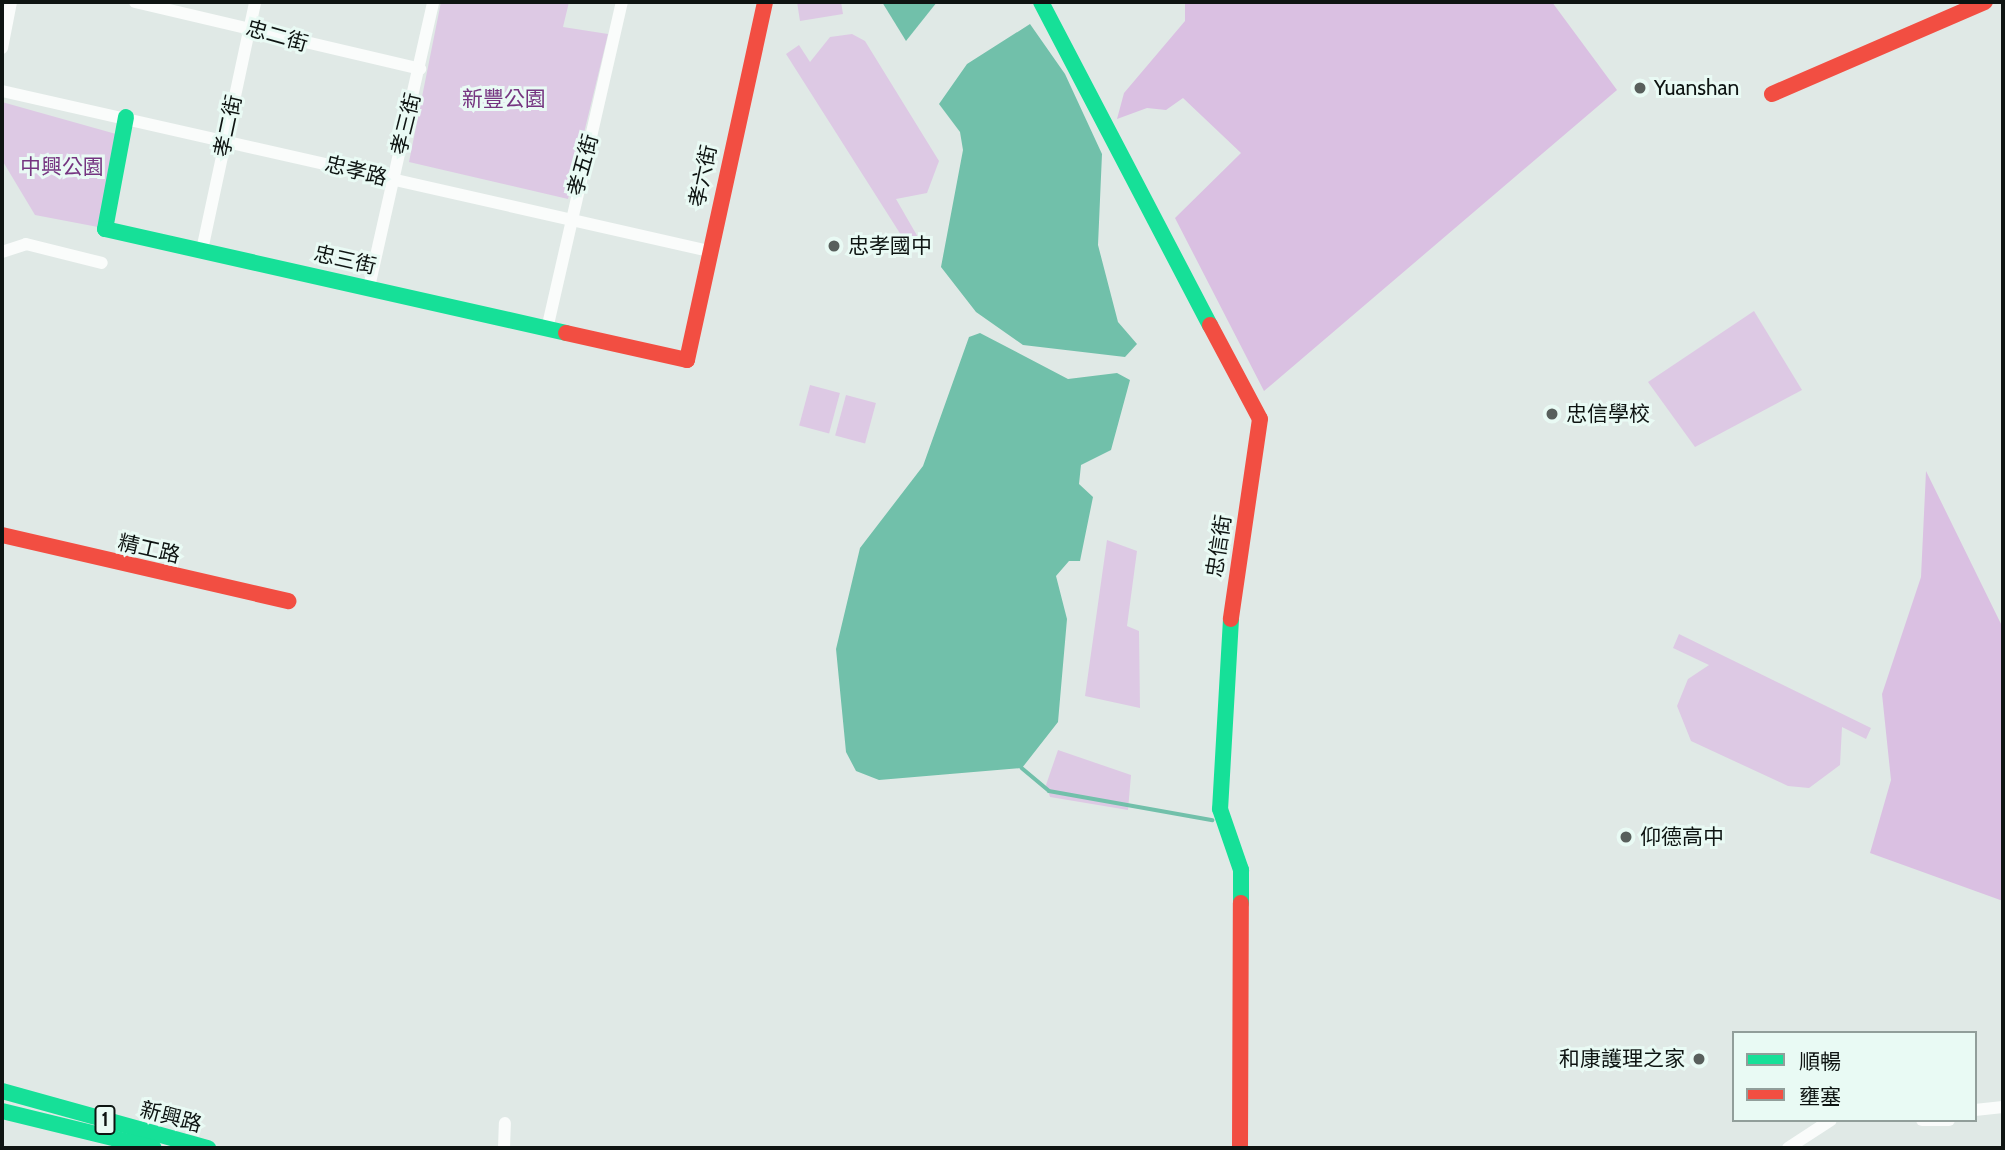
<!DOCTYPE html>
<meta charset="utf-8">
<style>
body{margin:0}
#map{position:relative;width:2005px;height:1150px;overflow:hidden;background:#e0e9e6;font-family:Cabin,"Noto Sans TC",sans-serif}
div>[style]{position:absolute}
.green>*{inset:0;background:#ddc9e4;transform-origin:0 0}
.forest>*{inset:0;background:#dac0e2}
.water>*{inset:0;background:#71c0aa}
.stream>*{height:3.5px;margin:-1.75px;padding:0 1.75px;transform-origin:1.75px;border-radius:1.75px;background:#71c0aa}
.street>*{height:12px;margin:-6px;padding:0 6px;transform-origin:6px;border-radius:6px;background:#fafcfb}
.fast>*{height:16px;margin:-8px;padding:0 8px;transform-origin:8px;border-radius:8px;background:#16e098}
.jam>*{height:16px;margin:-8px;padding:0 8px;transform-origin:8px;border-radius:8px;background:#f24e42}
.dots>*{width:19px;height:19px;translate:-50% -50%;box-sizing:border-box;border:4px solid #e9faf4;border-radius:50%}
span{translate:-50% -50%;white-space:nowrap;text-align:center;line-height:1.15;-webkit-text-stroke:6px #e9faf4;paint-order:stroke}
.shield-label span{padding:2px 5px;background:#e9faf4;border:2px solid;border-radius:5px;-webkit-text-stroke-width:0}
.shield-label{font-size:19px;color:#0e1412;font-weight:700}
.street-label{font-size:21px;color:#0e1412}
.poi-label{font-size:21px;color:#0e1412}
.left{translate:0 -50%;text-align:left}
.right{translate:-100% -50%;text-align:right}
.park-label{font-size:21px;color:#753480}
.frame{position:absolute;inset:0;border:4px solid #0e1412;pointer-events:none}
.legend{position:absolute;left:1732px;top:1031px;width:245px;height:91px;box-sizing:border-box;background:#e9faf4;border:2px solid #919e9a;margin:0;padding:9px 12px;list-style:none;font-size:21px;color:#0e1412}
.legend li{display:flex;align-items:center;gap:14px;height:35px}
.legend b{width:35px;border:2px solid #919e9a}
</style>
<div id="map">
<div class="green">
<i style="clip-path:polygon(441px 2px,569px 2px,563px 27px,608px 34px,568px 199px,409px 162px)"></i>
<i style="clip-path:polygon(797px 2px,841px 2px,843px 14px,800px 21px)"></i>
<i style="clip-path:polygon(852px 34px,865px 41px,939px 161px,927px 193px,896px 199px,919px 239px,908px 246px,786px 54px,799px 45px,810px 62px,830px 37px)"></i>
<i style="clip-path:polygon(2px 102px,116px 134px,98px 227px,35px 215px,2px 160px)"></i>
<i style="clip-path:polygon(1754px 311px,1802px 390px,1695px 447px,1648px 382px)"></i>
<i style="left:810px;top:385px;width:31px;height:42px;rotate:15deg"></i>
<i style="left:846px;top:395px;width:31px;height:42px;rotate:15deg"></i>
<i style="clip-path:polygon(1107px 540px,1137px 551px,1127px 626px,1139px 631px,1140px 708px,1085px 696px)"></i>
<i style="clip-path:polygon(1679px 634px,1871px 728px,1866px 739px,1842px 727px,1840px 765px,1809px 788px,1788px 786px,1691px 741px,1677px 706px,1688px 679px,1709px 665px,1673px 648px)"></i>
<i style="clip-path:polygon(1058px 750px,1131px 775px,1128px 810px,1050px 797px,1046px 785px)"></i>
</div>
<div class="forest">
<i style="clip-path:polygon(1185px 2px,1552px 2px,1617px 90px,1264px 391px,1175px 218px,1241px 153px,1183px 98px,1166px 110px,1147px 108px,1117px 119px,1124px 93px,1185px 21px)"></i>
<i style="clip-path:polygon(1926px 471px,2003px 628px,2003px 901px,1870px 853px,1891px 780px,1882px 694px,1921px 577px)"></i>
</div>
<div class="water">
<i style="clip-path:polygon(882px 2px,937px 2px,906px 41px)"></i>
<i style="clip-path:polygon(1030px 24px,1065px 74px,1102px 154px,1098px 245px,1118px 322px,1137px 344px,1125px 357px,1023px 345px,976px 312px,941px 267px,963px 150px,960px 132px,939px 104px,967px 64px)"></i>
<i style="clip-path:polygon(980px 333px,1068px 379px,1117px 373px,1130px 380px,1111px 450px,1081px 465px,1079px 484px,1093px 497px,1080px 561px,1069px 561px,1056px 576px,1067px 619px,1058px 722px,1022px 768px,879px 780px,856px 771px,846px 752px,836px 649px,860px 548px,923px 466px,969px 337px)"></i>
</div>
<div class="stream">
<i style="left:1022px;top:768px;width:35px;rotate:40deg"></i>
<i style="left:1049px;top:791px;width:166px;rotate:10.1deg"></i>
</div>
<div class="street">
<i style="left:135px;top:2px;width:293px;rotate:13.2deg"></i>
<i style="left:2px;top:48px;width:47px;rotate:-78.9deg"></i>
<i style="left:2px;top:91px;width:725px;rotate:12.75deg"></i>
<i style="left:202px;top:250px;width:254px;rotate:-77.9deg"></i>
<i style="left:2px;top:252px;width:25px;rotate:-18deg"></i>
<i style="left:26px;top:244px;width:78px;rotate:14deg"></i>
<i style="left:369px;top:287px;width:292px;rotate:-77.3deg"></i>
<i style="left:547px;top:329px;width:335px;rotate:-77.1deg"></i>
<i style="left:1975px;top:1110px;width:28px;rotate:-6deg"></i>
<i style="left:1922px;top:1120px;width:27px"></i>
<i style="left:504px;top:1148px;width:25px;rotate:-88deg"></i>
<i style="left:1788px;top:1148px;width:51px;rotate:-33.1deg"></i>
</div>
<div class="fast">
<i style="left:1041px;top:2px;width:365px;rotate:62.4deg"></i>
<i style="left:126px;top:117px;width:114px;rotate:100.6deg"></i>
<i style="left:105px;top:229px;width:473px;rotate:12.7deg"></i>
<i style="left:1231px;top:619px;width:190px;rotate:93.3deg"></i>
<i style="left:1220px;top:809px;width:65px;rotate:71deg"></i>
<i style="left:1241px;top:870px;width:33px;rotate:90deg"></i>
<i style="left:2px;top:1091px;width:214px;rotate:15.5deg"></i>
<i style="left:2px;top:1111px;width:156px;rotate:13.7deg"></i>
</div>
<div class="jam">
<i style="left:1772px;top:94px;width:232px;rotate:-23.4deg"></i>
<i style="left:1210px;top:325px;width:106px;rotate:62deg"></i>
<i style="left:1260px;top:419px;width:202px;rotate:98.3deg"></i>
<i style="left:566px;top:333px;width:124px;rotate:12.6deg"></i>
<i style="left:687px;top:360px;width:366px;rotate:-77.7deg"></i>
<i style="left:2px;top:535px;width:294px;rotate:13deg"></i>
<i style="left:1240px;top:1148px;width:245px;rotate:-89.8deg"></i>
</div>
<div class="dots">
<i style="left:1640px;top:88px;background:#585f5c"></i>
<i style="left:834px;top:246px;background:#585f5c"></i>
<i style="left:1552px;top:414px;background:#585f5c"></i>
<i style="left:1626px;top:837px;background:#585f5c"></i>
<i style="left:1699px;top:1059px;background:#585f5c"></i>
</div>
<div class="shield-label">
<span style="left:105px;top:1120px">1</span>
</div>
<div class="street-label">
<span style="left:277px;top:36px;rotate:16deg">忠二街</span>
<span style="left:406px;top:124px;rotate:-76deg">孝三街</span>
<span style="left:228px;top:126px;rotate:-78deg">孝二街</span>
<span style="left:583px;top:165px;rotate:-75deg">孝五街</span>
<span style="left:356px;top:171px;rotate:14deg">忠孝路</span>
<span style="left:703px;top:176px;rotate:-78deg">孝六街</span>
<span style="left:345px;top:260px;rotate:13deg">忠三街</span>
<span style="left:1219px;top:546px;rotate:-81deg">忠信街</span>
<span style="left:149px;top:549px;rotate:13deg">精工路</span>
<span style="left:171px;top:1117px;rotate:15deg">新興路</span>
</div>
<div class="poi-label">
<span class="left" style="left:1654px;top:88px">Yuanshan</span>
<span class="left" style="left:848px;top:246px">忠孝國中</span>
<span class="left" style="left:1566px;top:414px">忠信學校</span>
<span class="left" style="left:1640px;top:837px">仰德高中</span>
<span class="right" style="left:1685px;top:1059px">和康護理之家</span>
</div>
<div class="park-label">
<span style="left:504px;top:99px">新豐公園</span>
<span style="left:62px;top:167px">中興公園</span>
</div>
<div class="frame"></div>
<ul class="legend">
<li><b style="height:9px;background:#16e098"></b>順暢</li>
<li><b style="height:9px;background:#f24e42"></b>壅塞</li>
</ul>
</div>
